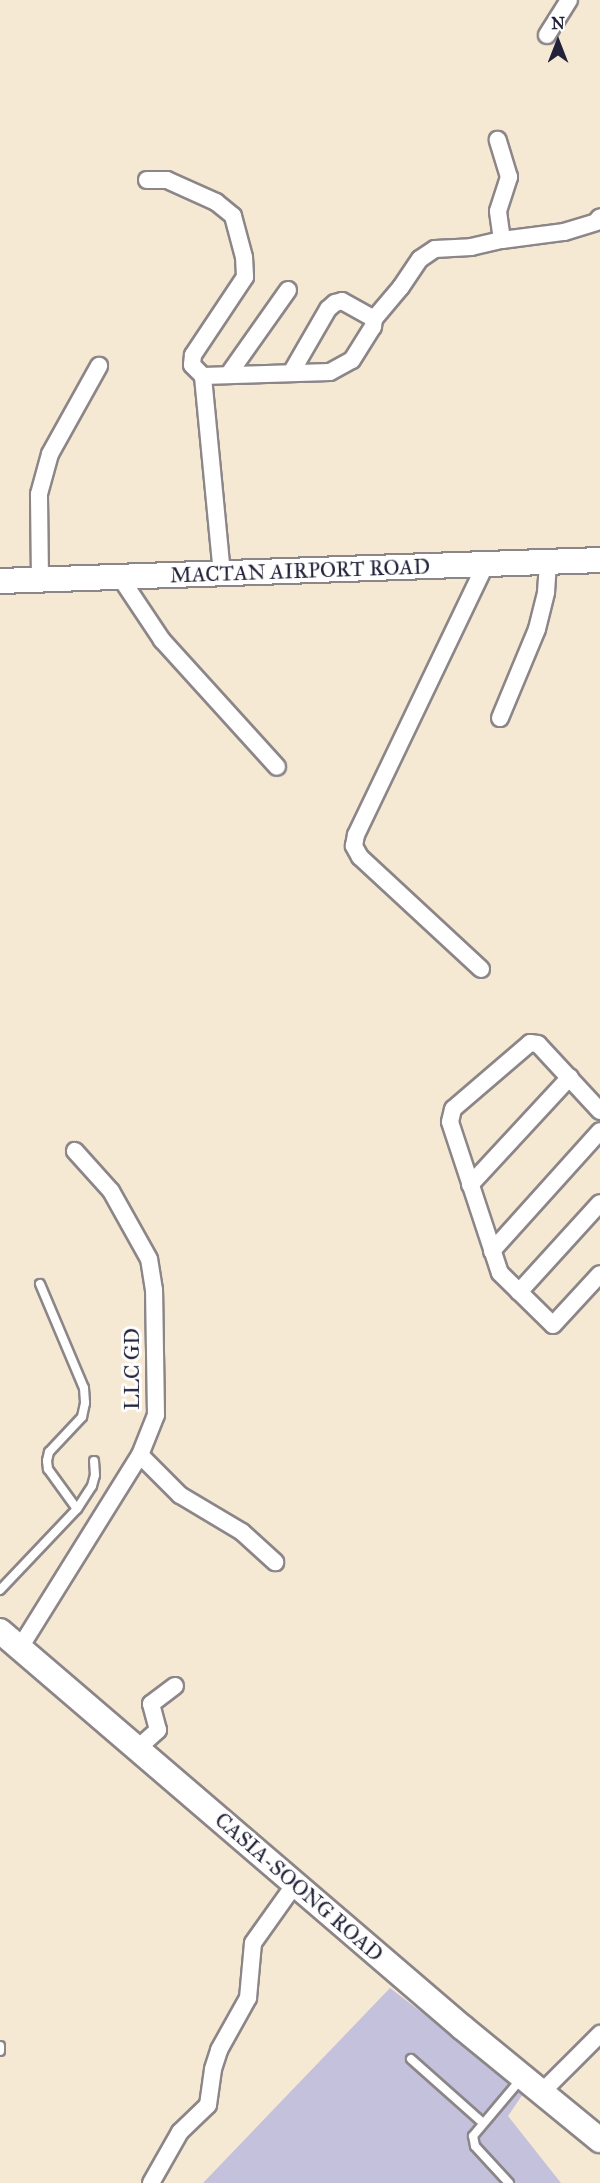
<!DOCTYPE html>
<style>
body{margin:0}
#map{position:relative;width:600px;height:2183px;overflow:hidden;background:#f6e9d4;font-family:"IM FELL Great Primer",serif}
div>[style]{position:absolute}
.industrial>*{inset:0;background:#c3c1db}
.roads{filter:drop-shadow(2px 0 #8c8688) drop-shadow(-2px 0 #8c8688) drop-shadow(0 2px #8c8688) drop-shadow(0 -2px #8c8688)}
.lane>*{height:8px;margin:-4px;padding:0 4px;transform-origin:4px;border-radius:4px;background:#fff}
.street>*{height:16px;margin:-8px;padding:0 8px;transform-origin:8px;border-radius:8px;background:#fff}
.secondary>*{height:24px;margin:-12px;padding:0 12px;transform-origin:12px;border-radius:12px;background:#fff}
span{translate:-50% -50%;white-space:nowrap;text-align:center;line-height:1.15;-webkit-text-stroke:6px #fff;paint-order:stroke}
.street-label{font-size:21px;color:#22223b}
.north{position:absolute;left:528px;top:12px;width:60px;height:60px;-webkit-text-stroke:4px #fff;paint-order:stroke;rotate:0deg;font-size:16px;font-weight:700;line-height:24px;text-align:center;color:#22223b}
.north::after{content:'';display:block;margin:auto;width:21px;height:27px;background:#22223b;clip-path:polygon(50% 0,100% 100%,50% 72%,0 100%)}
</style>
<div id="map">
<div class="industrial">
<i style="clip-path:polygon(390px 1988px,525px 2091px,508px 2116px,561px 2183px,203px 2183px)"></i>
</div>
<div class="roads">
<div class="lane">
<i style="left:40px;top:1284px;width:113px;rotate:67.1deg"></i>
<i style="left:84px;top:1388px;width:15px;rotate:86deg"></i>
<i style="left:85px;top:1403px;width:14px;rotate:102deg"></i>
<i style="left:82px;top:1417px;width:48px;rotate:133.3deg"></i>
<i style="left:49px;top:1452px;width:9px;rotate:103deg"></i>
<i style="left:47px;top:1461px;width:8px;rotate:83deg"></i>
<i style="left:48px;top:1469px;width:49px;rotate:54.1deg"></i>
<i style="left:0;top:1590px;width:112px;rotate:-46.5deg"></i>
<i style="left:77px;top:1509px;width:27px;rotate:-57deg"></i>
<i style="left:92px;top:1486px;width:11px;rotate:-75deg"></i>
<i style="left:95px;top:1475px;width:14px;rotate:-94deg"></i>
<i style="left:0;top:2046px;width:5px;rotate:90deg"></i>
<i style="left:411px;top:2059px;width:96px;rotate:41.6deg"></i>
<i style="left:509px;top:2183px;width:50px;rotate:-132.6deg"></i>
<i style="left:475px;top:2146px;width:10px;rotate:-101deg"></i>
<i style="left:473px;top:2136px;width:75px;rotate:-49.9deg"></i>
</div>
<div class="street">
<i style="left:547px;top:35px;width:41px;rotate:-57.8deg"></i>
<i style="left:147px;top:180px;width:20px"></i>
<i style="left:167px;top:180px;width:54px;rotate:24.2deg"></i>
<i style="left:216px;top:202px;width:22px;rotate:39deg"></i>
<i style="left:233px;top:216px;width:42px;rotate:75deg"></i>
<i style="left:244px;top:257px;width:20px;rotate:87deg"></i>
<i style="left:245px;top:277px;width:94px;rotate:123.7deg"></i>
<i style="left:193px;top:355px;width:10px;rotate:96deg"></i>
<i style="left:192px;top:365px;width:16px;rotate:45deg"></i>
<i style="left:502px;top:240px;width:63px;rotate:-7.4deg"></i>
<i style="left:564px;top:232px;width:34px;rotate:-17deg"></i>
<i style="left:596px;top:222px;width:6px;rotate:-51deg"></i>
<i style="left:291px;top:373px;width:74px;rotate:-60deg"></i>
<i style="left:328px;top:309px;width:9px;rotate:-41deg"></i>
<i style="left:335px;top:303px;width:7px;rotate:-16deg"></i>
<i style="left:342px;top:301px;width:37px;rotate:29deg"></i>
<i style="left:228px;top:375px;width:104px;rotate:-54.8deg"></i>
<i style="left:222px;top:574px;width:199px;rotate:-95.5deg"></i>
<i style="left:203px;top:376px;width:127px;rotate:-1.8deg"></i>
<i style="left:330px;top:372px;width:25px;rotate:-29deg"></i>
<i style="left:352px;top:360px;width:39px;rotate:-58deg"></i>
<i style="left:373px;top:327px;width:8px;rotate:-83deg"></i>
<i style="left:374px;top:319px;width:42px;rotate:-49.8deg"></i>
<i style="left:401px;top:287px;width:34px;rotate:-56deg"></i>
<i style="left:420px;top:259px;width:18px;rotate:-34deg"></i>
<i style="left:435px;top:249px;width:36px;rotate:-3deg"></i>
<i style="left:471px;top:247px;width:32px;rotate:-13deg"></i>
<i style="left:502px;top:240px;width:29px;rotate:-98deg"></i>
<i style="left:498px;top:211px;width:36px;rotate:-72deg"></i>
<i style="left:509px;top:177px;width:39px;rotate:-107deg"></i>
<i style="left:120px;top:577px;width:76px;rotate:56.3deg"></i>
<i style="left:162px;top:640px;width:171px;rotate:47.8deg"></i>
<i style="left:40px;top:579px;width:85px;rotate:-90.7deg"></i>
<i style="left:39px;top:494px;width:41px;rotate:-74.6deg"></i>
<i style="left:50px;top:454px;width:101px;rotate:-60.9deg"></i>
<i style="left:500px;top:718px;width:96px;rotate:-67.4deg"></i>
<i style="left:537px;top:629px;width:38px;rotate:-76deg"></i>
<i style="left:546px;top:592px;width:30px;rotate:-86deg"></i>
<i style="left:481px;top:969px;width:165px;rotate:-137.2deg"></i>
<i style="left:360px;top:857px;width:13px;rotate:-119deg"></i>
<i style="left:354px;top:846px;width:11px;rotate:-80deg"></i>
<i style="left:356px;top:835px;width:301px;rotate:-64.4deg"></i>
<i style="left:600px;top:1111px;width:91px;rotate:-132.8deg"></i>
<i style="left:538px;top:1044px;width:8px;rotate:-173deg"></i>
<i style="left:530px;top:1043px;width:101px;rotate:139.4deg"></i>
<i style="left:453px;top:1109px;width:13px;rotate:103deg"></i>
<i style="left:450px;top:1122px;width:159px;rotate:71.7deg"></i>
<i style="left:500px;top:1273px;width:74px;rotate:44.5deg"></i>
<i style="left:553px;top:1325px;width:69px;rotate:-47.3deg"></i>
<i style="left:470px;top:1185px;width:147px;rotate:-47.2deg"></i>
<i style="left:492px;top:1251px;width:161px;rotate:-48deg"></i>
<i style="left:519px;top:1292px;width:120px;rotate:-47.7deg"></i>
<i style="left:140px;top:1455px;width:57px;rotate:45deg"></i>
<i style="left:180px;top:1495px;width:72px;rotate:30.8deg"></i>
<i style="left:242px;top:1532px;width:45px;rotate:42.3deg"></i>
<i style="left:21px;top:1646px;width:225px;rotate:-58.1deg"></i>
<i style="left:140px;top:1455px;width:43px;rotate:-68.2deg"></i>
<i style="left:156px;top:1415px;width:125px;rotate:-90.9deg"></i>
<i style="left:154px;top:1290px;width:31px;rotate:-99deg"></i>
<i style="left:149px;top:1259px;width:78px;rotate:-119.2deg"></i>
<i style="left:111px;top:1191px;width:54px;rotate:-132deg"></i>
<i style="left:138px;top:1748px;width:27px;rotate:-42deg"></i>
<i style="left:158px;top:1730px;width:27px;rotate:-105deg"></i>
<i style="left:151px;top:1704px;width:30px;rotate:-37deg"></i>
<i style="left:543px;top:2091px;width:81px;rotate:-45deg"></i>
<i style="left:151px;top:2183px;width:59px;rotate:-60.4deg"></i>
<i style="left:180px;top:2132px;width:39px;rotate:-44deg"></i>
<i style="left:208px;top:2105px;width:36px;rotate:-82deg"></i>
<i style="left:213px;top:2069px;width:20px;rotate:-72deg"></i>
<i style="left:219px;top:2050px;width:60px;rotate:-60.9deg"></i>
<i style="left:248px;top:1998px;width:55px;rotate:-84.8deg"></i>
<i style="left:253px;top:1943px;width:72px;rotate:-54.6deg"></i>
</div>
<div class="secondary">
<i style="left:0;top:581px;width:600px;rotate:-2deg"></i>
<i style="left:0;top:1631px;width:610px;rotate:40.61deg"></i>
<i style="left:463px;top:2028px;width:177px;rotate:39.3deg"></i>
</div>
</div>
<div class="street-label">
<span style="left:300px;top:571px;rotate:-2deg">MACTAN AIRPORT ROAD</span>
<span style="left:132px;top:1369px;rotate:-90deg">LLC GD</span>
<span style="left:299px;top:1887px;rotate:41deg">CASIA-SOONG ROAD</span>
</div>
<div class="north">N</div>
</div>
